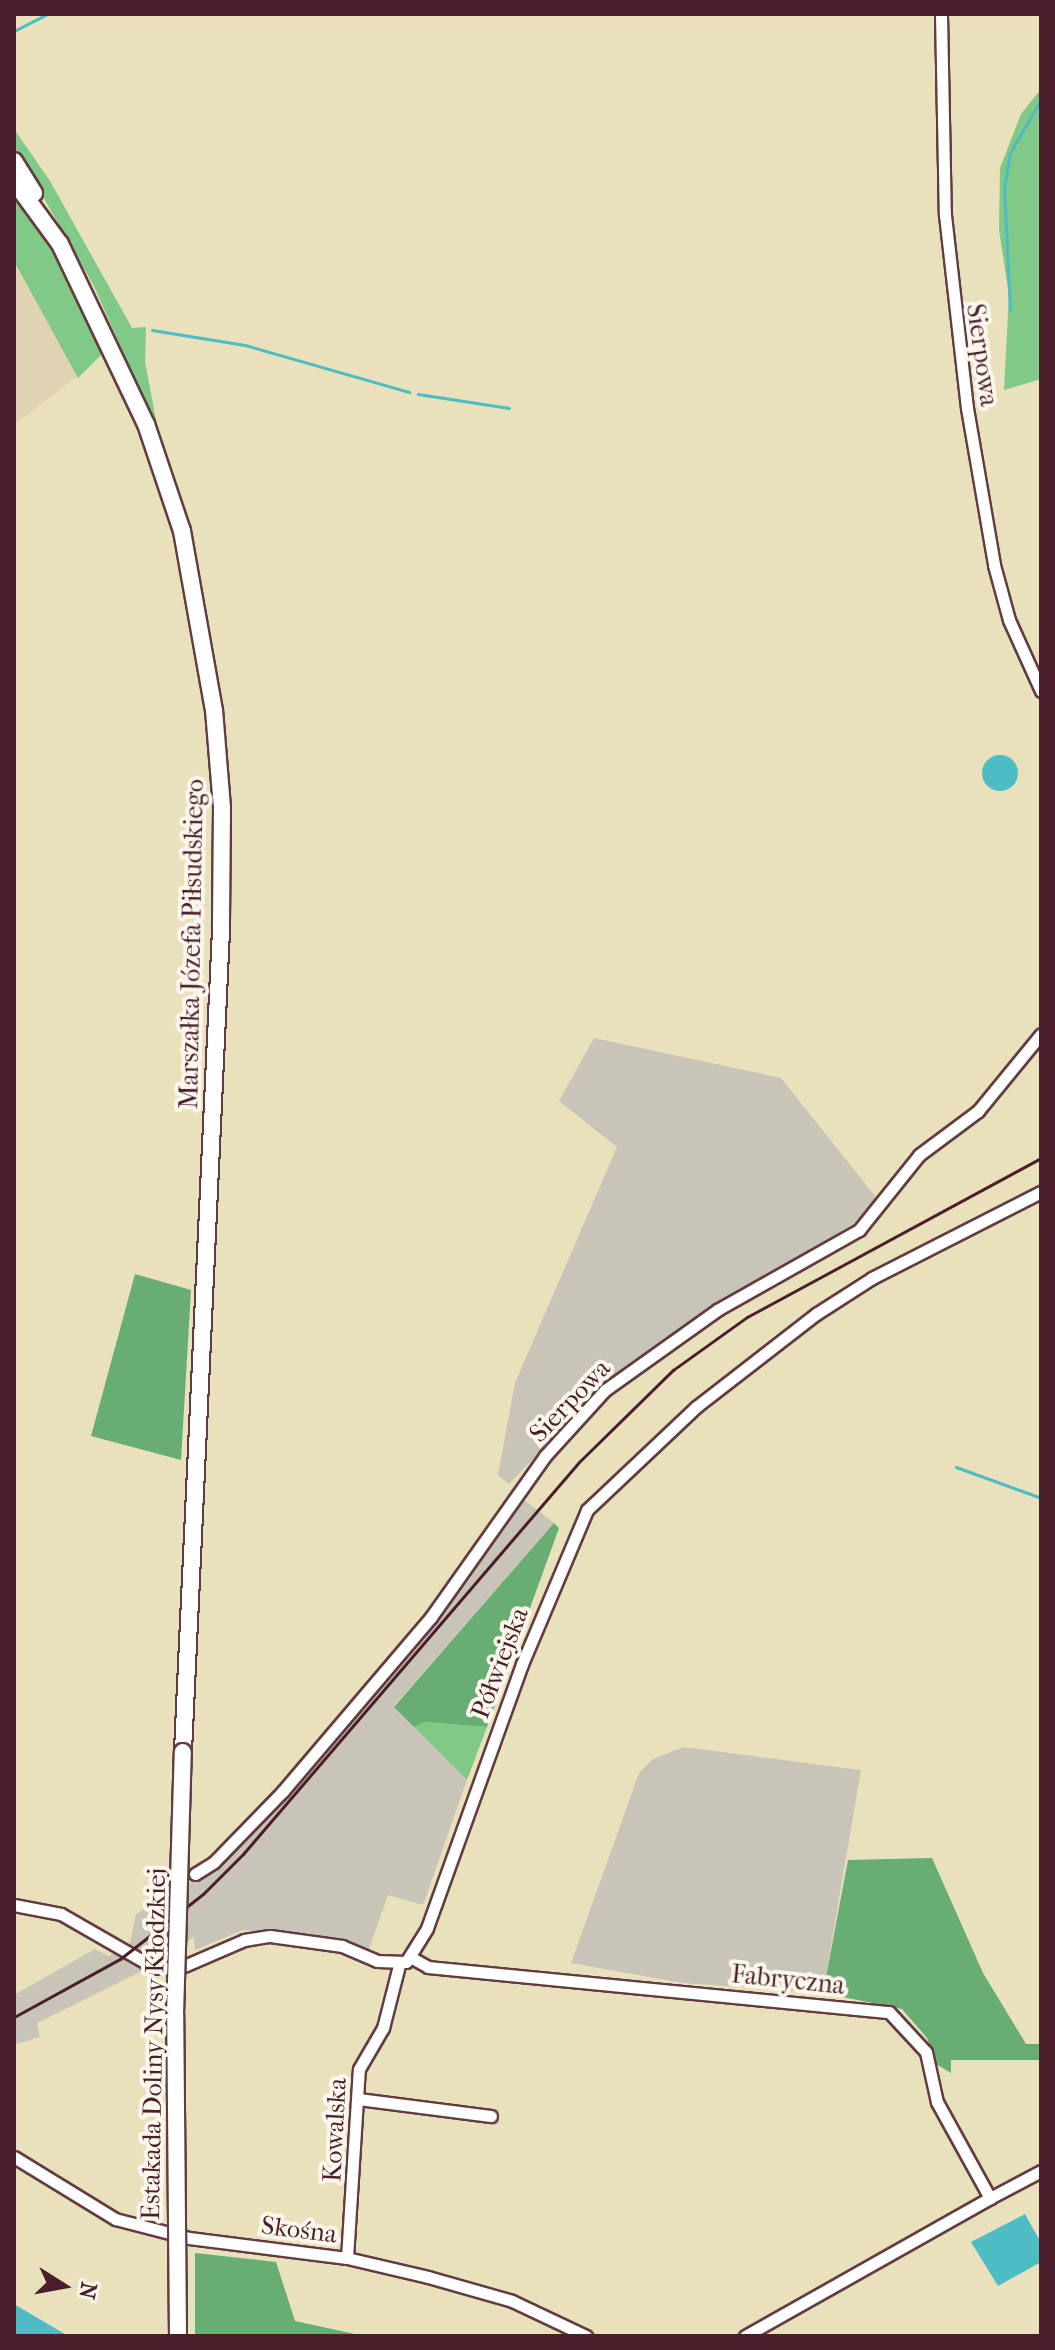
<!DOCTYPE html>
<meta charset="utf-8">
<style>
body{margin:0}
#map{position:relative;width:1055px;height:2350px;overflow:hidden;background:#e9e0bc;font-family:"IM FELL French Canon",serif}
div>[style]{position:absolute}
.built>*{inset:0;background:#e0d3b4}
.industrial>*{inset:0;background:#c8c4b8}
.green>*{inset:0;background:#80c986}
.forest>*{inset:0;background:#68ad73}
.water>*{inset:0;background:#4dbcc3}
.round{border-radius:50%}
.stream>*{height:3px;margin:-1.5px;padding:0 1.5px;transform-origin:1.5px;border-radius:1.5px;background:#4dbcc3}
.roads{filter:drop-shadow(2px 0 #623c41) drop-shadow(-2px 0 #623c41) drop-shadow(0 2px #623c41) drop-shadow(0 -2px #623c41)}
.minor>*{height:11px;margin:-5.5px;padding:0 5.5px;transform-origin:5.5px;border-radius:5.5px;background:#fff}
.highway>*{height:16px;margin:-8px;padding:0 8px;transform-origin:8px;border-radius:8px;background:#fff}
.rail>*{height:3px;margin:-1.5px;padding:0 1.5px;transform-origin:1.5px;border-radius:1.5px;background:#4a1f2b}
.bridges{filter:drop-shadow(2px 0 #623c41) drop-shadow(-2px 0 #623c41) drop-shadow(0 2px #623c41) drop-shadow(0 -2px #623c41)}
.highway-bridge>*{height:16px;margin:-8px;padding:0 8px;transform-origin:8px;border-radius:8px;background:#fff}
span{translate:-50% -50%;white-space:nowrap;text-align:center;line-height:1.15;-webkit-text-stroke:8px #fbf7ec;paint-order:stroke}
.street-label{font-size:26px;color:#4a1f2b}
.frame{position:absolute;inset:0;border:16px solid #4a1f2b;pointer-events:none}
.north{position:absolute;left:24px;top:2246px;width:80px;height:80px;-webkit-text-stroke:6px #fbf7ec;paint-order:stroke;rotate:101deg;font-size:22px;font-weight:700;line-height:32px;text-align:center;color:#4a1f2b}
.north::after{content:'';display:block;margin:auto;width:28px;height:36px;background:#4a1f2b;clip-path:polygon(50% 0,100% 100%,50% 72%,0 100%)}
</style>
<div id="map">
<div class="built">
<i style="clip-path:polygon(14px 221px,92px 365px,14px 425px)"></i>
</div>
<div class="industrial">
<i style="clip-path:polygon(594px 1038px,781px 1078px,875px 1196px,872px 1211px,602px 1387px,509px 1484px,498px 1475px,515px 1383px,617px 1147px,559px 1101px)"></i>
<i style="clip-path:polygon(519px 1496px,554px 1523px,394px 1706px,467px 1780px,423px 1905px,388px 1895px,368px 1952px,334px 1939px,243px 1930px,195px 1950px,194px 1937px,138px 1973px,37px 2023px,40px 2037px,14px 2045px,14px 1995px,95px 1949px,109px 1956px,130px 1943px,136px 1914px,215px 1867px,447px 1606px)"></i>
<i style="clip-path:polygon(684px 1747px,861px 1770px,823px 1993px,682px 1983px,571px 1963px,639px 1773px,653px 1759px)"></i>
</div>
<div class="green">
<i style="clip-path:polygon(1041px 89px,1041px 379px,1004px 390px,1009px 295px,999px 230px,1000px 168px,1021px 114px)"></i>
<i style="clip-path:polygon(14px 129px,50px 181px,132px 328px,146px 327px,145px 362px,159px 435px,94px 286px,14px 146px)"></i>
<i style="clip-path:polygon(14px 197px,66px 272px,106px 350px,78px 378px,14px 261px)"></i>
<i style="clip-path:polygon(424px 1722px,487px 1727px,467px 1780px,414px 1727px)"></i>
</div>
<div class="forest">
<i style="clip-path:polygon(135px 1274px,191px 1290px,181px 1460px,91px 1436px)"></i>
<i style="clip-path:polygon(554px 1523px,559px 1528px,487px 1727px,424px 1722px,414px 1727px,394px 1707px)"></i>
<i style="clip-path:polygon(932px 1858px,983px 1973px,1026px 2044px,1041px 2044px,1041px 2060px,951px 2060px,951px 2073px,936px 2064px,927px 2038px,902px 2009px,823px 1993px,848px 1860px)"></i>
<i style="clip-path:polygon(195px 2253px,276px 2262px,295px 2321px,364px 2336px,195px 2336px)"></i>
</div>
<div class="water">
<i class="round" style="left:982px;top:755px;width:36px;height:36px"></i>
<i style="clip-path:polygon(1025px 2214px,1041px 2243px,1041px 2262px,998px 2286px,971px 2242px)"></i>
<i style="clip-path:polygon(14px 2304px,68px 2336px,14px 2336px)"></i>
</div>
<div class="stream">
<i style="left:14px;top:31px;width:37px;rotate:-27deg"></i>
<i style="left:1010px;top:310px;width:121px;rotate:-92.8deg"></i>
<i style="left:1004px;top:189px;width:36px;rotate:-81deg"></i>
<i style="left:1010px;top:153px;width:62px;rotate:-60.1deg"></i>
<i style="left:152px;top:330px;width:94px;rotate:9.2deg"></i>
<i style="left:245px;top:345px;width:171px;rotate:16deg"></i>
<i style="left:418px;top:394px;width:92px;rotate:8.7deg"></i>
<i style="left:956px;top:1467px;width:90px;rotate:20deg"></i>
</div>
<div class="roads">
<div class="minor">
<i style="left:941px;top:14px;width:201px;rotate:88.9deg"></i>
<i style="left:945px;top:215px;width:194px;rotate:83.5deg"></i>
<i style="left:967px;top:408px;width:159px;rotate:80.2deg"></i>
<i style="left:994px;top:565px;width:57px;rotate:74.7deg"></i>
<i style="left:1009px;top:620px;width:78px;rotate:65.7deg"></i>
<i style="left:195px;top:1874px;width:22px;rotate:-32deg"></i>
<i style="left:214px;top:1862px;width:99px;rotate:-45.8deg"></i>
<i style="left:283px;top:1791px;width:228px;rotate:-49.6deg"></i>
<i style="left:431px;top:1617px;width:197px;rotate:-54.7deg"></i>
<i style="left:545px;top:1456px;width:89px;rotate:-47.7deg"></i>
<i style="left:605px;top:1390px;width:138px;rotate:-35.5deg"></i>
<i style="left:717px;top:1310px;width:163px;rotate:-29.4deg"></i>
<i style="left:859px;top:1230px;width:96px;rotate:-51.3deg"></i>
<i style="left:919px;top:1155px;width:74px;rotate:-36.7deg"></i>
<i style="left:978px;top:1111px;width:99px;rotate:-50.7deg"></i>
<i style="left:14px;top:1905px;width:48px;rotate:10.8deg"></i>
<i style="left:61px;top:1914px;width:108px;rotate:29.9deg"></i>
<i style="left:155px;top:1968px;width:29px;rotate:-4deg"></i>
<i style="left:184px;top:1966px;width:65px;rotate:-23.4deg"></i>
<i style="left:244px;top:1940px;width:26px;rotate:-9deg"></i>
<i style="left:270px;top:1936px;width:73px;rotate:7.9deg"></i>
<i style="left:342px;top:1946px;width:38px;rotate:23deg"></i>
<i style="left:377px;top:1961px;width:29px;rotate:2deg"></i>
<i style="left:406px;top:1962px;width:40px;rotate:-58deg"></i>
<i style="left:427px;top:1928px;width:281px;rotate:-70.2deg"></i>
<i style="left:522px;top:1664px;width:167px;rotate:-67.1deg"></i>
<i style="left:587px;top:1510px;width:150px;rotate:-43.4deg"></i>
<i style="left:696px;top:1407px;width:152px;rotate:-37.8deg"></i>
<i style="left:816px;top:1314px;width:67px;rotate:-32.7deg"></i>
<i style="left:872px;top:1278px;width:190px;rotate:-27deg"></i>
<i style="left:412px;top:1958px;width:18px;rotate:29deg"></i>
<i style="left:428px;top:1967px;width:463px;rotate:5.6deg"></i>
<i style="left:889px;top:2012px;width:54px;rotate:47.2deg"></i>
<i style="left:926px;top:2052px;width:51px;rotate:77.6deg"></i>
<i style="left:937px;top:2102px;width:110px;rotate:61.1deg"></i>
<i style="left:990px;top:2198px;width:58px;rotate:-27.9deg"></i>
<i style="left:358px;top:2099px;width:134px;rotate:7.3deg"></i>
<i style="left:14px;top:2157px;width:119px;rotate:31.5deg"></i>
<i style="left:115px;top:2219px;width:76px;rotate:14.4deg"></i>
<i style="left:189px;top:2238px;width:159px;rotate:7.2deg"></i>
<i style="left:347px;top:2258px;width:83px;rotate:13.2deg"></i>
<i style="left:428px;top:2277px;width:87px;rotate:15.9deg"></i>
<i style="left:512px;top:2301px;width:82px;rotate:25.3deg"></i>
<i style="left:347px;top:2258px;width:189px;rotate:-86.4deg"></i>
<i style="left:359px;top:2069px;width:48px;rotate:-59.7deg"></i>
<i style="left:383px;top:2028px;width:65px;rotate:-75.7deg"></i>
<i style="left:745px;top:2336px;width:281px;rotate:-29.4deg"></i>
</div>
<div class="highway">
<i style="left:14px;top:161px;width:38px;rotate:58deg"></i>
<i style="left:14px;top:181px;width:78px;rotate:53.9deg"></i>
<i style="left:60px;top:244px;width:199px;rotate:64.5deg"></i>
<i style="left:146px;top:424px;width:113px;rotate:71.4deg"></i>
<i style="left:182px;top:531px;width:182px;rotate:79.9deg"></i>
<i style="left:214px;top:710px;width:98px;rotate:85.3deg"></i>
<i style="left:222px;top:808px;width:122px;rotate:90.5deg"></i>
<i style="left:221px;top:930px;width:823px;rotate:92.65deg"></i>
</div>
</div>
<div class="rail">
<i style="left:14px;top:2017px;width:121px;rotate:-28.7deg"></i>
<i style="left:120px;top:1959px;width:105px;rotate:-38.1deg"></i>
<i style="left:203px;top:1894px;width:57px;rotate:-45deg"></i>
<i style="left:243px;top:1854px;width:516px;rotate:-49.4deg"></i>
<i style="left:579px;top:1462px;width:132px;rotate:-44.4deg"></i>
<i style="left:673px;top:1370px;width:91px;rotate:-35.6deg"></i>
<i style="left:747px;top:1317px;width:334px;rotate:-28.4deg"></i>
</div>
<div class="bridges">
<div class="highway-bridge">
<i style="left:178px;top:2336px;width:321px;rotate:-90.5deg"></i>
<i style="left:175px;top:2015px;width:263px;rotate:-88.3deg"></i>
</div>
</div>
<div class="street-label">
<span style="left:982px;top:355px;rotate:82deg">Sierpowa</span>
<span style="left:192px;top:944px;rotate:-89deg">Marszałka Józefa Piłsudskiego</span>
<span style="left:570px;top:1401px;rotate:-46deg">Sierpowa</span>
<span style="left:500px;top:1663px;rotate:-69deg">Półwiejska</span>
<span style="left:788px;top:1980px;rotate:6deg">Fabryczna</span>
<span style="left:154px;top:2044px;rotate:-89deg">Estakada Doliny Nysy Kłodzkiej</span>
<span style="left:335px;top:2130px;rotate:-87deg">Kowalska</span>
<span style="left:299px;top:2230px;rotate:7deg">Skośna</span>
</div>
<div class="frame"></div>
<div class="north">N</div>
</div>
